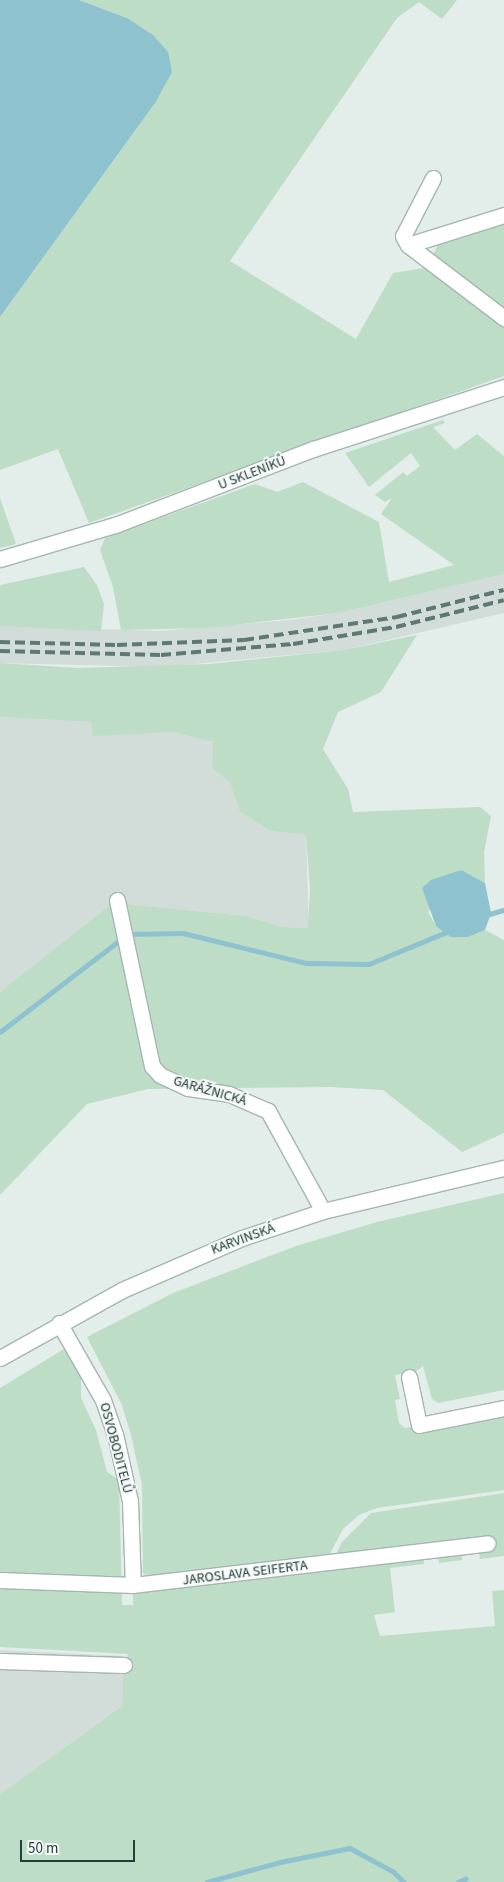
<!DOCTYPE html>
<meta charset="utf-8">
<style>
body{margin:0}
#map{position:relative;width:504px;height:1882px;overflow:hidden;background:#e3ede9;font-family:"Source Sans 3",sans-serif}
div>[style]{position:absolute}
.built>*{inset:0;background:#d2dcd8}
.green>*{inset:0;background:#bdddc7}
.water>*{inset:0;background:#8ec2cf}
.stream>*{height:4.5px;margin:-2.25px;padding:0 2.25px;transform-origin:2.25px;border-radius:2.25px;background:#8ec2cf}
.roads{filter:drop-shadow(1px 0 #a6b5b0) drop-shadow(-1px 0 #a6b5b0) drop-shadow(0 1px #a6b5b0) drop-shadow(0 -1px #a6b5b0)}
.minor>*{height:15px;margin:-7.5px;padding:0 7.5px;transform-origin:7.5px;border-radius:7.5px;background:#fff}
.rail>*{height:4px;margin-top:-2px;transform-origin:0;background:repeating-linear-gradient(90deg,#5e7973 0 10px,transparent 0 15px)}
span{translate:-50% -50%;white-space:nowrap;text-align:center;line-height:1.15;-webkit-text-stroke:4px #f4f9f7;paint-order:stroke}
.street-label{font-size:14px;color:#243d37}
.scale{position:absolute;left:20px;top:1840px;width:115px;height:22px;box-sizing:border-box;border:2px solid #243d37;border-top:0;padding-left:6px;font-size:15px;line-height:18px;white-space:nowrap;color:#243d37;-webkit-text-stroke:4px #f4f9f7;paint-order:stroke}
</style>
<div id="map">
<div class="built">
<i style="clip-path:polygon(504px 574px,504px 613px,344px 650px,161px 667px,0 663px,0 626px,160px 631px,290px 620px,338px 613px)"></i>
<i style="clip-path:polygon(0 717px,91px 722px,93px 734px,172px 732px,213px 742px,212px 768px,230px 783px,240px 812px,271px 831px,306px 835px,309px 928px,283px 927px,247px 916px,134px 905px,118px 900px,0 996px)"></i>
<i style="clip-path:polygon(0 1650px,124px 1656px,122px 1706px,0 1794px)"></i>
</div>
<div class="green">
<i style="clip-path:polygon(79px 0,457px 0,442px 19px,419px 2px,397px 18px,230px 261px,356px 339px,393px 273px,424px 268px,504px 324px,504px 376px,89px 523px,58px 449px,0 470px,0 317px,155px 103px,127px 18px)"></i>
<i style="clip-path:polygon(504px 219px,504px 312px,433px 255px,440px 240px)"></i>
<i style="clip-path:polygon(443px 420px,445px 423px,433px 427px,455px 450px,477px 434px,504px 456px,504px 574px,338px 613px,207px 628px,121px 630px,113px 587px,100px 550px,105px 538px,255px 484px,277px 492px,303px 482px,379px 522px,389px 582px,454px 565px,381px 514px,392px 498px,385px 502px,375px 495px,403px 472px,407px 476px,420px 466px,411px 453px,369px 487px,345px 453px)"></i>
<i style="clip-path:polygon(0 498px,16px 544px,0 548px)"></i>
<i style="clip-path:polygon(84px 567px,97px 585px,104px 604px,101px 631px,0 626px,0 585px)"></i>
<i style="clip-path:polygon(417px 635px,381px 692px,338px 712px,323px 749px,348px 789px,353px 812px,480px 807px,491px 816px,484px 852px,485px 883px,460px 870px,428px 912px,436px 926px,468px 937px,485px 930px,504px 940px,504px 1133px,462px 1152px,383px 1090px,330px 1087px,148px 1089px,87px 1104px,0 1195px,0 992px,117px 900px,134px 905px,247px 916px,283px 927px,308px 928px,310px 889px,306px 835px,271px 831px,240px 812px,230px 783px,212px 768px,213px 742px,172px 732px,93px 736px,91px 722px,0 717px,0 663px,77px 668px,209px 664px,344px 650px)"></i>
<i style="clip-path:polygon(504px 1193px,504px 1390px,438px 1403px,432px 1399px,423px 1366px,415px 1372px,395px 1375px,400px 1399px,395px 1400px,399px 1423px,405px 1428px,504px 1409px,504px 1490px,377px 1508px,359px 1515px,343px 1529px,326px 1561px,152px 1579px,143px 1573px,142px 1485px,131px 1435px,122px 1405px,87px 1337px,173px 1293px,296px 1246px,377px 1222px)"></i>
<i style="clip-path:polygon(64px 1349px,81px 1374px,81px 1398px,96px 1430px,107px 1472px,119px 1480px,122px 1605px,133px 1605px,133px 1585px,225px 1582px,328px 1570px,342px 1542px,371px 1513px,504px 1493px,504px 1556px,480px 1559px,479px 1553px,462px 1555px,462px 1560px,439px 1563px,438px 1558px,424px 1559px,424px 1564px,390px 1568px,395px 1612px,374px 1615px,380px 1636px,495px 1626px,492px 1591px,504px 1590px,504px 1882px,0 1882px,0 1794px,122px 1706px,124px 1656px,126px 1662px,128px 1654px,0 1647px,0 1388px)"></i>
</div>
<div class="water">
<i style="clip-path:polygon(0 0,79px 0,127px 18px,153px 35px,168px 52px,172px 72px,155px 103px,0 317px)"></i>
<i style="clip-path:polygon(461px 870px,485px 883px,491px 913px,485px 930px,468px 937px,451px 937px,436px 926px,422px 888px,431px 880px)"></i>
</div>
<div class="stream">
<i style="left:486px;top:915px;width:19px;rotate:-16deg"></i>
<i style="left:127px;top:934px;width:56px;rotate:-1deg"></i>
<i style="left:183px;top:933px;width:127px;rotate:13.7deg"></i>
<i style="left:306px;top:963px;width:63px;rotate:0.9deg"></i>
<i style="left:369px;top:964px;width:87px;rotate:-22.4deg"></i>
<i style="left:0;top:1032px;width:153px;rotate:-37.5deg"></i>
<i style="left:207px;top:1882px;width:76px;rotate:-15.3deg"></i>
<i style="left:280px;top:1862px;width:71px;rotate:-11.3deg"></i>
<i style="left:350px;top:1848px;width:50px;rotate:28.6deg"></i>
<i style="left:394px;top:1872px;width:14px;rotate:45deg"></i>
<i style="left:458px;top:1882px;width:8px;rotate:-23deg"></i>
</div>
<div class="roads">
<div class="minor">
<i style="left:433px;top:178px;width:65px;rotate:117.3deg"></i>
<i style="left:403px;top:236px;width:10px;rotate:61deg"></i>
<i style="left:408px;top:245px;width:101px;rotate:-17.4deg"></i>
<i style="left:408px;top:245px;width:121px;rotate:37.2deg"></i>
<i style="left:0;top:559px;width:120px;rotate:-16.5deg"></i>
<i style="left:115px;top:525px;width:212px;rotate:-21deg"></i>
<i style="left:313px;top:449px;width:201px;rotate:-18deg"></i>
<i style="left:117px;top:900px;width:170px;rotate:78.1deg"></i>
<i style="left:152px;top:1066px;width:12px;rotate:48deg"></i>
<i style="left:160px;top:1075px;width:31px;rotate:25deg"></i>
<i style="left:188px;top:1088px;width:41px;rotate:8.3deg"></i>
<i style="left:229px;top:1094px;width:43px;rotate:23.6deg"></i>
<i style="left:268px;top:1111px;width:114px;rotate:61.2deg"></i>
<i style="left:59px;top:1323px;width:89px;rotate:60.3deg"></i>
<i style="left:103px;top:1400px;width:36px;rotate:71deg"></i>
<i style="left:115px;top:1434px;width:69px;rotate:77.4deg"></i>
<i style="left:130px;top:1501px;width:84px;rotate:88deg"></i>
<i style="left:0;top:1358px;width:140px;rotate:-29.1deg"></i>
<i style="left:122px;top:1290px;width:131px;rotate:-23.4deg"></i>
<i style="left:242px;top:1238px;width:85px;rotate:-18.4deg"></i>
<i style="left:323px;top:1211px;width:186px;rotate:-13.4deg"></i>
<i style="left:409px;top:1377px;width:49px;rotate:78.2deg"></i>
<i style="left:419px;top:1425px;width:87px;rotate:-11.3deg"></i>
<i style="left:0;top:1580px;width:133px;rotate:2.2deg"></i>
<i style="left:133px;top:1585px;width:357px;rotate:-6.7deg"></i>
<i style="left:0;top:1661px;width:124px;rotate:1.8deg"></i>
</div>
</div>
<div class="rail">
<i style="left:0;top:642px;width:117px;rotate:1.5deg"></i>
<i style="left:117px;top:645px;width:127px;rotate:-2.3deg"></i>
<i style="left:244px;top:640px;width:155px;rotate:-8.5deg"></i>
<i style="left:397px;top:617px;width:110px;rotate:-14.2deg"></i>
<i style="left:0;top:651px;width:161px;rotate:1.4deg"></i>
<i style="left:161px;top:655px;width:132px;rotate:-4.8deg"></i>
<i style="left:293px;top:644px;width:104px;rotate:-9.4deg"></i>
<i style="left:396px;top:627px;width:111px;rotate:-14deg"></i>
</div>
<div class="street-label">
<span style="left:252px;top:473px;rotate:-21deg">U SKLENÍKŮ</span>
<span style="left:210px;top:1091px;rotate:16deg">GARÁŽNICKÁ</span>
<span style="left:243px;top:1239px;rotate:-20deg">KARVINSKÁ</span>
<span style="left:116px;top:1448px;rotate:75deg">OSVOBODITELŮ</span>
<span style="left:245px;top:1573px;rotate:-7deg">JAROSLAVA SEIFERTA</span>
</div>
<div class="scale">50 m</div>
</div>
